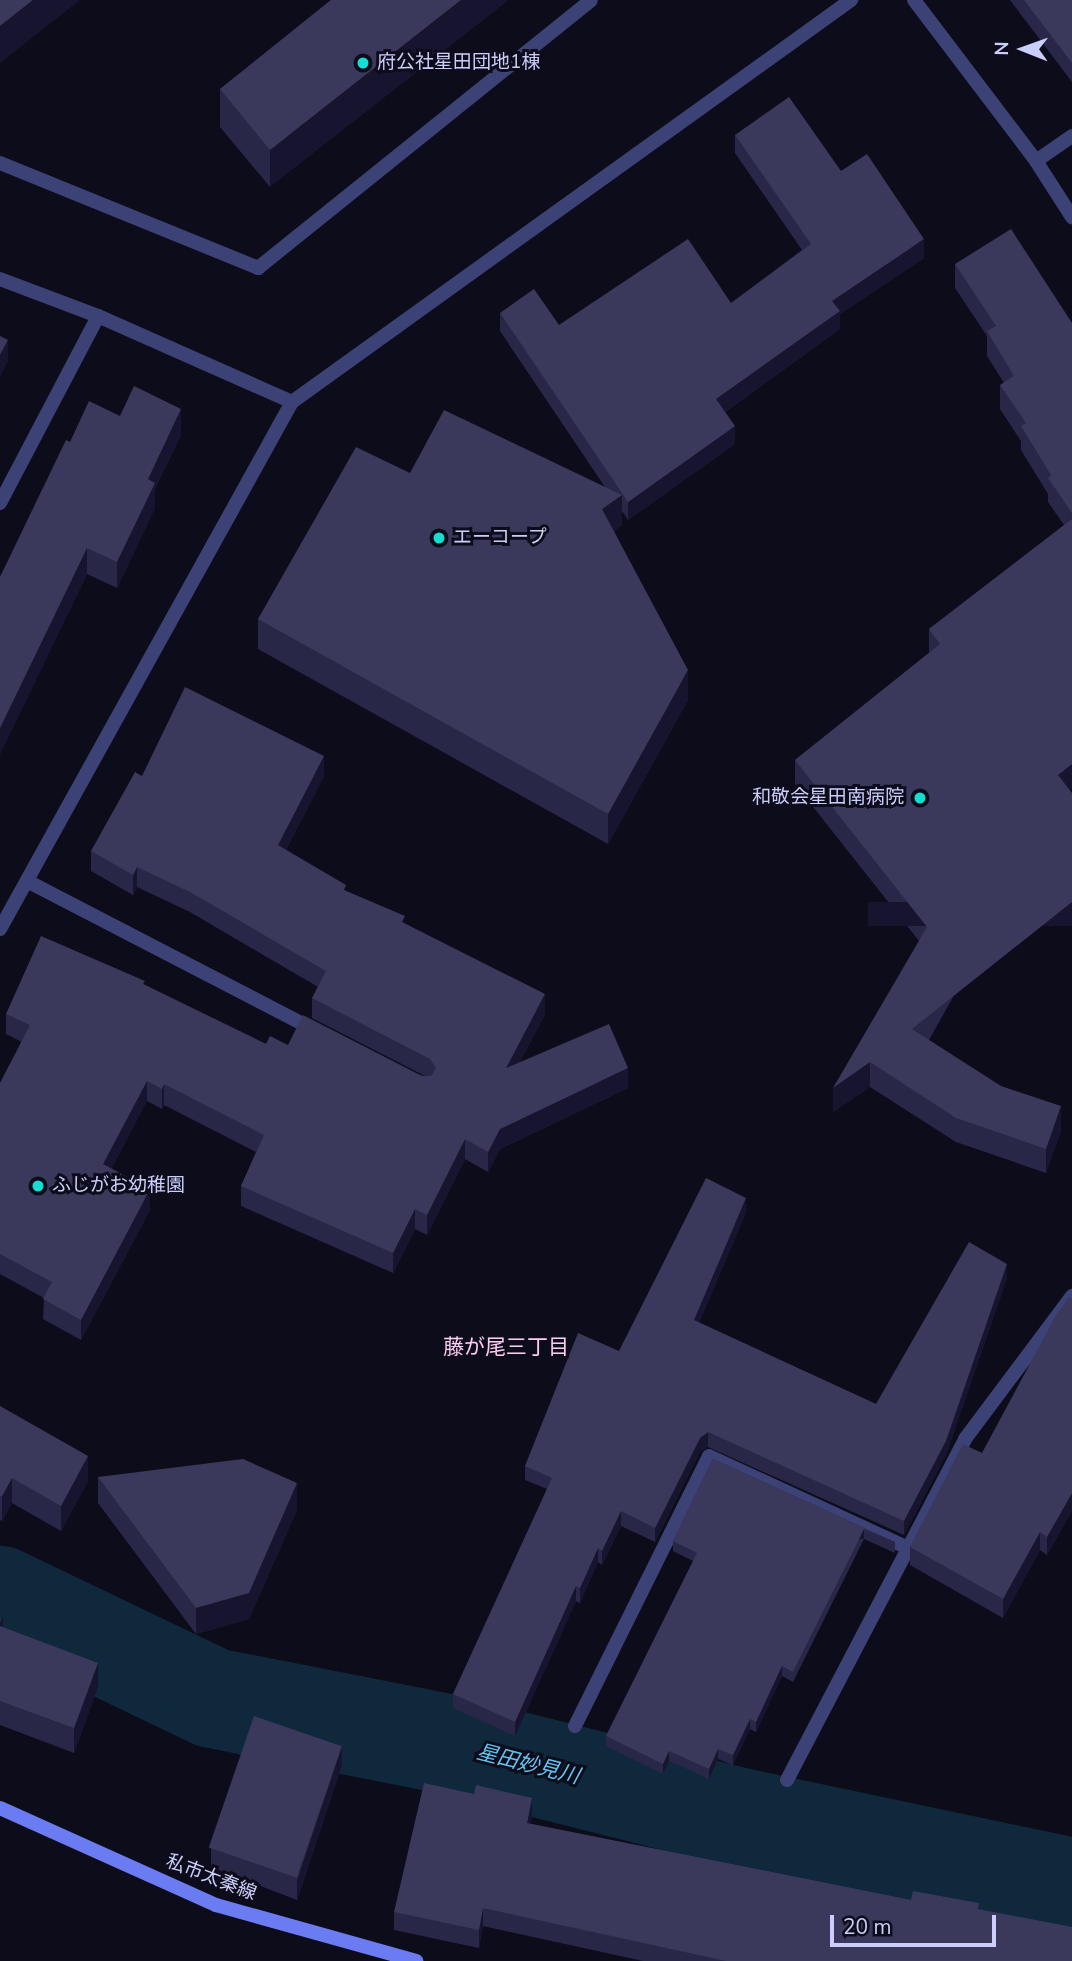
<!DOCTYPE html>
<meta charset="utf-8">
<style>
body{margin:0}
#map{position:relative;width:1072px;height:1961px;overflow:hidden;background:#0d0c1b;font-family:"Nunito Sans","Noto Sans JP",sans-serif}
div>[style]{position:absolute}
.river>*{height:100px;margin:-50px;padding:0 50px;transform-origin:50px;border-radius:50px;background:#0f283c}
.service>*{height:14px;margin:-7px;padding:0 7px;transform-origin:7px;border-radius:7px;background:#3c4276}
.minor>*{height:14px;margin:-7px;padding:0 7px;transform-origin:7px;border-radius:7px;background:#3c4276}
.tertiary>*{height:14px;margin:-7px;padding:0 7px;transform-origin:7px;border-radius:7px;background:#3c4276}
.secondary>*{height:14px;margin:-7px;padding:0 7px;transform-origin:7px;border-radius:7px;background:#6b7cf2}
.wall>*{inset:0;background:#282747}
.shaded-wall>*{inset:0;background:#16142e;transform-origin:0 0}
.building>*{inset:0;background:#3a385b;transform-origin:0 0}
.dots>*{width:19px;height:19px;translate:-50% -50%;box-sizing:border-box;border:4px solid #0d0c1b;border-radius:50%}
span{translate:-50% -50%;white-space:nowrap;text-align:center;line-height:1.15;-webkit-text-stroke:6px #0d0c1b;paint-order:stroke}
.poi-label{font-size:19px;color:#cbcdfa}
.left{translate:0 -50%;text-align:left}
.right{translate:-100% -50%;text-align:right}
.street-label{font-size:19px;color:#cbcdfa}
.neighbourhood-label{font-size:21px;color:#facdf1}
.water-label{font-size:21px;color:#62c5f1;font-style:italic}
.north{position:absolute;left:988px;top:14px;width:70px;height:70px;-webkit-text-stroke:5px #0d0c1b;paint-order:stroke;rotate:271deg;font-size:19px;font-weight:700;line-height:28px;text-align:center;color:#cbcdfa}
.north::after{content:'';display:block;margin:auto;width:24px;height:32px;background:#cbcdfa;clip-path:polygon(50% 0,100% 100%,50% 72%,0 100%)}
.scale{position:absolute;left:830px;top:1915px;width:166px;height:32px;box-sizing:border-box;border:4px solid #cbcdfa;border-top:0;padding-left:9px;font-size:21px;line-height:24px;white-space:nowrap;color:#cbcdfa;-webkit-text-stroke:5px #0d0c1b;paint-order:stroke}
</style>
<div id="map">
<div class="river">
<i style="left:0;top:1596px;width:236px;rotate:25.6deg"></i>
<i style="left:213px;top:1698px;width:238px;rotate:11.1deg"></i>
<i style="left:447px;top:1744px;width:302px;rotate:14.2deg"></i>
<i style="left:740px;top:1818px;width:339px;rotate:11.9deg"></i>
</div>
<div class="service">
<i style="left:0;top:163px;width:279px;rotate:22.1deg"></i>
<i style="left:258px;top:268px;width:427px;rotate:-38.8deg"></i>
<i style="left:27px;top:881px;width:323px;rotate:27.4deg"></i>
<i style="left:575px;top:1726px;width:301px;rotate:-63.6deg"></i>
<i style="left:709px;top:1456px;width:219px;rotate:24.8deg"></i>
<i style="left:787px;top:1780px;width:385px;rotate:-62.4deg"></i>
<i style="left:965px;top:1439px;width:179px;rotate:-53.2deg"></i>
</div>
<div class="minor">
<i style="left:1036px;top:161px;width:44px;rotate:-34.8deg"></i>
<i style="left:0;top:503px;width:211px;rotate:-62.3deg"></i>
</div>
<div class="tertiary">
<i style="left:914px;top:0;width:202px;rotate:52.8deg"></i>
<i style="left:1036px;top:161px;width:67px;rotate:57.3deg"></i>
<i style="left:0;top:279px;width:105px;rotate:20.7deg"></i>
<i style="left:98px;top:316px;width:212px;rotate:23.9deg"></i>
<i style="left:0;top:929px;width:602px;rotate:-61.01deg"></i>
<i style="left:292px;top:402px;width:689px;rotate:-35.72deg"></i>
</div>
<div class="secondary">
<i style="left:0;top:1808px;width:237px;rotate:24.2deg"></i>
<i style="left:216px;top:1905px;width:208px;rotate:15.6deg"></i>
</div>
<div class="wall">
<i style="clip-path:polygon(331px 0,270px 187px,220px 127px,220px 89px)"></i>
<i style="clip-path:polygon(1010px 0,1072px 0,1072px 82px)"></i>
<i style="clip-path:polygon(735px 135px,841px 171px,924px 258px,840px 314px,840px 329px,725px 412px,735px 444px,628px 520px,622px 511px,622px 525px,614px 531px,688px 700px,608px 844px,258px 649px,258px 619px,410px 473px,605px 487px,500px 331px,500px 313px,559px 325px,731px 303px,802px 250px,735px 153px)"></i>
<i style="clip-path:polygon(955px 264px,1072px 323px,1072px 788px,1069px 790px,929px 1040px,1061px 1131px,1046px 1173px,956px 1142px,870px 1087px,833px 1112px,919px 941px,795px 784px,795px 760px,929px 653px,929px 629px,1064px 525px,1048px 502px,1048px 494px,1021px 450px,1021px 441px,1000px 409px,1000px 385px,1004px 383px,987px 356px,987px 336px,955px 288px)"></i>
<i style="clip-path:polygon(120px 416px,181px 435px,155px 489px,155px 508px,117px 588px,87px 574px,0 754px,0 577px,70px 442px)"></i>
<i style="clip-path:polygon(142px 776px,324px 776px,286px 850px,346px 891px,405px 924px,545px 1014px,520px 1062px,628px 1088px,500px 1149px,488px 1172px,465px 1159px,427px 1235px,415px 1229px,393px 1273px,241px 1206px,241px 1186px,256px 1152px,164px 1105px,162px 1109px,147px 1101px,111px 1169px,150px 1210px,81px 1340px,43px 1319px,44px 1298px,0 1274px,0 1083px,22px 1042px,6px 1034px,6px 1014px,145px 985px,266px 1044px,288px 1045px,425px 1076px,312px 1018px,312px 998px,318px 987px,190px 912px,137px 887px,133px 895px,91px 871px,91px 851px)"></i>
<i style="clip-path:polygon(746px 1212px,699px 1323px,876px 1404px,1007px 1278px,946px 1455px,904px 1535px,708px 1447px,700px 1452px,655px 1542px,621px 1526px,602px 1565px,598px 1562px,580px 1603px,576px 1601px,515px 1736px,453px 1708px,453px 1694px,547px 1489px,525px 1480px,525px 1466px,619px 1351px)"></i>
<i style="clip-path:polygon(1072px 1299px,1072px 1511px,1047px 1555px,1040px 1550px,1003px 1618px,910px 1565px,910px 1547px,982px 1453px)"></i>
<i style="clip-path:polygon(0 1406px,88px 1481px,61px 1531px,12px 1503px,2px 1521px,0 1520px)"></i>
<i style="clip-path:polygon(713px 1459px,895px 1542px,895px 1553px,864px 1539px,793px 1682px,782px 1676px,756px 1732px,750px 1729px,733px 1765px,718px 1759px,709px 1779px,669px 1761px,663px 1774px,606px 1746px,606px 1736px,693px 1561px,673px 1551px,673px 1541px)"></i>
<i style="clip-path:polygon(98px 1477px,297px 1510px,249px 1619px,196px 1634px,98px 1503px)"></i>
<i style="clip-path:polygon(0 1615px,3px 1627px,98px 1687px,74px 1753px,0 1725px)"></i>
<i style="clip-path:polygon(342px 1765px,297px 1900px,211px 1867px,211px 1848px)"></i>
<i style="clip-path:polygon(474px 1794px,532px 1816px,530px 1824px,911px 1900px,979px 1909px,1072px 1961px,643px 1961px,483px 1926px,479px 1948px,394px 1930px,394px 1912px)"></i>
</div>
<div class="shaded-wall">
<i style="clip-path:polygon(33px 0,80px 0,0 63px,0 26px)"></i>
<i style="clip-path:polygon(461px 0,509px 0,270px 187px,270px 150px)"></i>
<i style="clip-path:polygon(924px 239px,924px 258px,840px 314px,840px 329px,716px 418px,716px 399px,832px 301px)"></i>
<i style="clip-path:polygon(8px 340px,8px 361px,0 377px,0 355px)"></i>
<i style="clip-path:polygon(181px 409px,181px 435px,155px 489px,155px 508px,117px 588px,117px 562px,148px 479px)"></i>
<i style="clip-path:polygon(735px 426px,735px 444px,628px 520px,628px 502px)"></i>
<i style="clip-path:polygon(622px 495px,622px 525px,602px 539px,602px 509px)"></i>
<i style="clip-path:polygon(87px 548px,87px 574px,0 754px,0 728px)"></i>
<i style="clip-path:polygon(688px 670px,688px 700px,608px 844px,608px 814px)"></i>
<i style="clip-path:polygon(324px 756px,324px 776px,278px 865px,278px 845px)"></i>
<i style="clip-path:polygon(1072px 764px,1072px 788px,1058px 800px,1058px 775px)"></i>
<i style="clip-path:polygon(137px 867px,137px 887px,133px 895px,133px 875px)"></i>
<i style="left:1072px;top:902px;width:24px;height:204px;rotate:90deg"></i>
<i style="clip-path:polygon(545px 994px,545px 1014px,506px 1088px,506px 1068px)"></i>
<i style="clip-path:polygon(870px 1062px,870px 1087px,833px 1112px,833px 1088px)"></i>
<i style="clip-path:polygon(628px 1068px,628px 1088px,500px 1149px,488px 1172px,488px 1152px,500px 1129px)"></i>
<i style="clip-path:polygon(147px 1081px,147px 1101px,103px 1184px,103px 1164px)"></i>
<i style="clip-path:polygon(164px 1084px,164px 1105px,162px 1109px,162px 1089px)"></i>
<i style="clip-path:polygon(1061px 1106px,1061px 1131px,1046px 1173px,1046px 1149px)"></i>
<i style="clip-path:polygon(465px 1139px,465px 1159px,427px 1235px,427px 1215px)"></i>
<i style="clip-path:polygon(150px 1189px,150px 1210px,81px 1340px,81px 1320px)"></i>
<i style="clip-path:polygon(746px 1198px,746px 1212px,694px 1335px,694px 1320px)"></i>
<i style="clip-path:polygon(415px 1209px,415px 1229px,393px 1273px,393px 1253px)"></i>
<i style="clip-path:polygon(1007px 1264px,1007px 1278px,946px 1455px,904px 1535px,904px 1521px)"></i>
<i style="clip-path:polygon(708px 1432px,708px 1447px,700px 1452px,655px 1542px,655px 1528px,700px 1438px)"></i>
<i style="clip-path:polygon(88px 1456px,88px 1481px,61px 1531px,61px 1506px)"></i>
<i style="clip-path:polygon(12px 1478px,12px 1503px,2px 1521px,2px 1496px)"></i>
<i style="clip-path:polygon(297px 1483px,297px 1510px,249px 1619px,196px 1634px,196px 1608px)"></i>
<i style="clip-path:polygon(1072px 1493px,1072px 1511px,1047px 1555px,1047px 1537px)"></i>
<i style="clip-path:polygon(621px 1511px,621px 1526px,602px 1565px,602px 1551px)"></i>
<i style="left:864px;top:1529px;width:10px;height:160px;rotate:90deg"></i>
<i style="clip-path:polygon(1040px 1532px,1040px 1550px,1003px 1618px,1003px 1599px)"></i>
<i style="clip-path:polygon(598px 1548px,598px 1562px,580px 1603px,580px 1588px)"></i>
<i style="clip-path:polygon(576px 1586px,576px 1601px,515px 1736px,515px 1722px)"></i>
<i style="clip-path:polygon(3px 1616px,3px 1641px,0 1648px,0 1624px)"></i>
<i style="clip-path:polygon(98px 1663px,98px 1687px,74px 1753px,74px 1728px)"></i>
<i style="clip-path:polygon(782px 1666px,782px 1676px,756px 1732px,756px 1722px)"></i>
<i style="clip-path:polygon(750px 1719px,750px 1729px,733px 1765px,733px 1755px)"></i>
<i style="clip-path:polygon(342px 1746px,342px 1765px,297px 1900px,297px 1881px)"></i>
<i style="clip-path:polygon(718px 1749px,718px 1759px,709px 1779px,709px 1769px)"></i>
<i style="clip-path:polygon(669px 1751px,669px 1761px,663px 1774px,663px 1764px)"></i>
<i style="clip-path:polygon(532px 1798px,532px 1816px,527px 1841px,527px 1823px)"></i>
<i style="clip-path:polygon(483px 1908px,483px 1926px,479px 1948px,479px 1930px)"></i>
</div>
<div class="building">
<i style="clip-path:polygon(0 0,33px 0,0 26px)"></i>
<i style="clip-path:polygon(331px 0,461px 0,270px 150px,220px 89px)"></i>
<i style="clip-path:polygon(1024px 0,1072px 0,1072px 63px)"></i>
<i style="clip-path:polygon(789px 97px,841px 171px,867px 154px,924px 239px,832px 301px,840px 311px,716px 399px,735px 426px,628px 502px,500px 313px,534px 289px,559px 325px,688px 239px,731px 303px,811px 244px,735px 135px)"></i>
<i style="clip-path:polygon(1011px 229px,1072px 323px,1072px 513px,1048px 478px,1051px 475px,1021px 426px,1026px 423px,1000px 385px,1014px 376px,987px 331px,996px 326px,955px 264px)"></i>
<i style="clip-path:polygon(0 336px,8px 340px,0 355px)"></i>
<i style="clip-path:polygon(134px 386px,181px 409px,148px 479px,155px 483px,117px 562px,87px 548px,0 728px,0 577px,66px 440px,70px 442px,89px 401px,120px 416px)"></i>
<i style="clip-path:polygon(444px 410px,622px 495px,602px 509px,688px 670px,608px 814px,258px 619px,356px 447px,410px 473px)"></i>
<i style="clip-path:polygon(1072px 519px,1072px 764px,1058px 775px,1072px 793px,1072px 902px,912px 1029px,1001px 1086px,1061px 1106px,1046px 1149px,956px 1118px,870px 1062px,833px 1088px,927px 927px,795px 760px,940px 644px,929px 629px)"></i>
<i style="clip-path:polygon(185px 687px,324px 756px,278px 845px,346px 885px,344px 890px,405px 916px,402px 922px,545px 994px,506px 1068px,609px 1024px,628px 1068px,500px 1129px,488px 1152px,465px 1139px,427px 1215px,415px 1209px,393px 1253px,241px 1186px,264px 1135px,164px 1084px,162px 1089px,147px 1081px,103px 1164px,150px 1189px,81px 1320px,43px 1299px,52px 1282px,0 1254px,0 1083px,30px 1025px,6px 1014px,41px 936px,145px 981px,143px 984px,266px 1044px,270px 1036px,288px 1045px,303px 1015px,422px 1076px,431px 1076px,436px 1068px,430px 1059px,312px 998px,326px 971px,190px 892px,137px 867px,133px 875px,91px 851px,135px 772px,142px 776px)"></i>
<i style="clip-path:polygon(706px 1178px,746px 1198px,694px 1320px,876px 1404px,969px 1242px,1007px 1264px,946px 1441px,904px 1521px,708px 1432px,700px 1438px,655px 1528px,621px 1511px,602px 1551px,598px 1548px,580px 1588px,576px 1586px,515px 1722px,453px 1694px,552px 1478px,525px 1466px,578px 1333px,619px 1351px)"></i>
<i style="clip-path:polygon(1069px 1297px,1072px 1299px,1072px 1493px,1047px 1537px,1040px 1532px,1003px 1599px,910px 1547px,963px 1444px,982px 1453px,1055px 1317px)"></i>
<i style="clip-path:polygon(0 1406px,88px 1456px,61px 1506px,12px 1478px,2px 1496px,0 1496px)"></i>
<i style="clip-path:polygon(243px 1459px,297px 1483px,249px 1593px,196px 1608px,98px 1477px)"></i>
<i style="clip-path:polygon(713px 1459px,895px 1542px,864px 1529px,793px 1672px,782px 1666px,756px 1722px,750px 1719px,733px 1755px,718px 1749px,709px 1769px,669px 1751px,663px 1764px,606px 1736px,697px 1553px,673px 1541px)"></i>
<i style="clip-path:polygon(0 1626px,98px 1663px,74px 1728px,0 1701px)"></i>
<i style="left:254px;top:1716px;width:93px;height:139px;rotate:19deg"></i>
<i style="clip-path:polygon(424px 1783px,474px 1794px,476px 1785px,532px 1798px,527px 1823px,911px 1900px,913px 1891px,979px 1903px,978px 1909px,1072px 1927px,1072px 1961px,726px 1961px,483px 1908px,479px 1930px,394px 1912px)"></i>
</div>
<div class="dots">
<i style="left:363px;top:63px;background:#14ddd1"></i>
<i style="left:439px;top:538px;background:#14ddd1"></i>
<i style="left:920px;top:798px;background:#14ddd1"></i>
<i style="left:38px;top:1186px;background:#14ddd1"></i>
</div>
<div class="poi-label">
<span class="left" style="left:377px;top:63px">府公社星田団地1棟</span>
<span class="left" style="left:453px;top:538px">エーコープ</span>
<span class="right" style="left:904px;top:798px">和敬会星田南病院</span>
<span class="left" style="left:52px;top:1186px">ふじがお幼稚園</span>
</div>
<div class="street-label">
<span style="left:211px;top:1878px;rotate:21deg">私市太秦線</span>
</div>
<div class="neighbourhood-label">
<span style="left:506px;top:1347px">藤が尾三丁目</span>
</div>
<div class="water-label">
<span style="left:528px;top:1764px;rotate:14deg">星田妙見川</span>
</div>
<div class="north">N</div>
<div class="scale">20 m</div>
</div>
